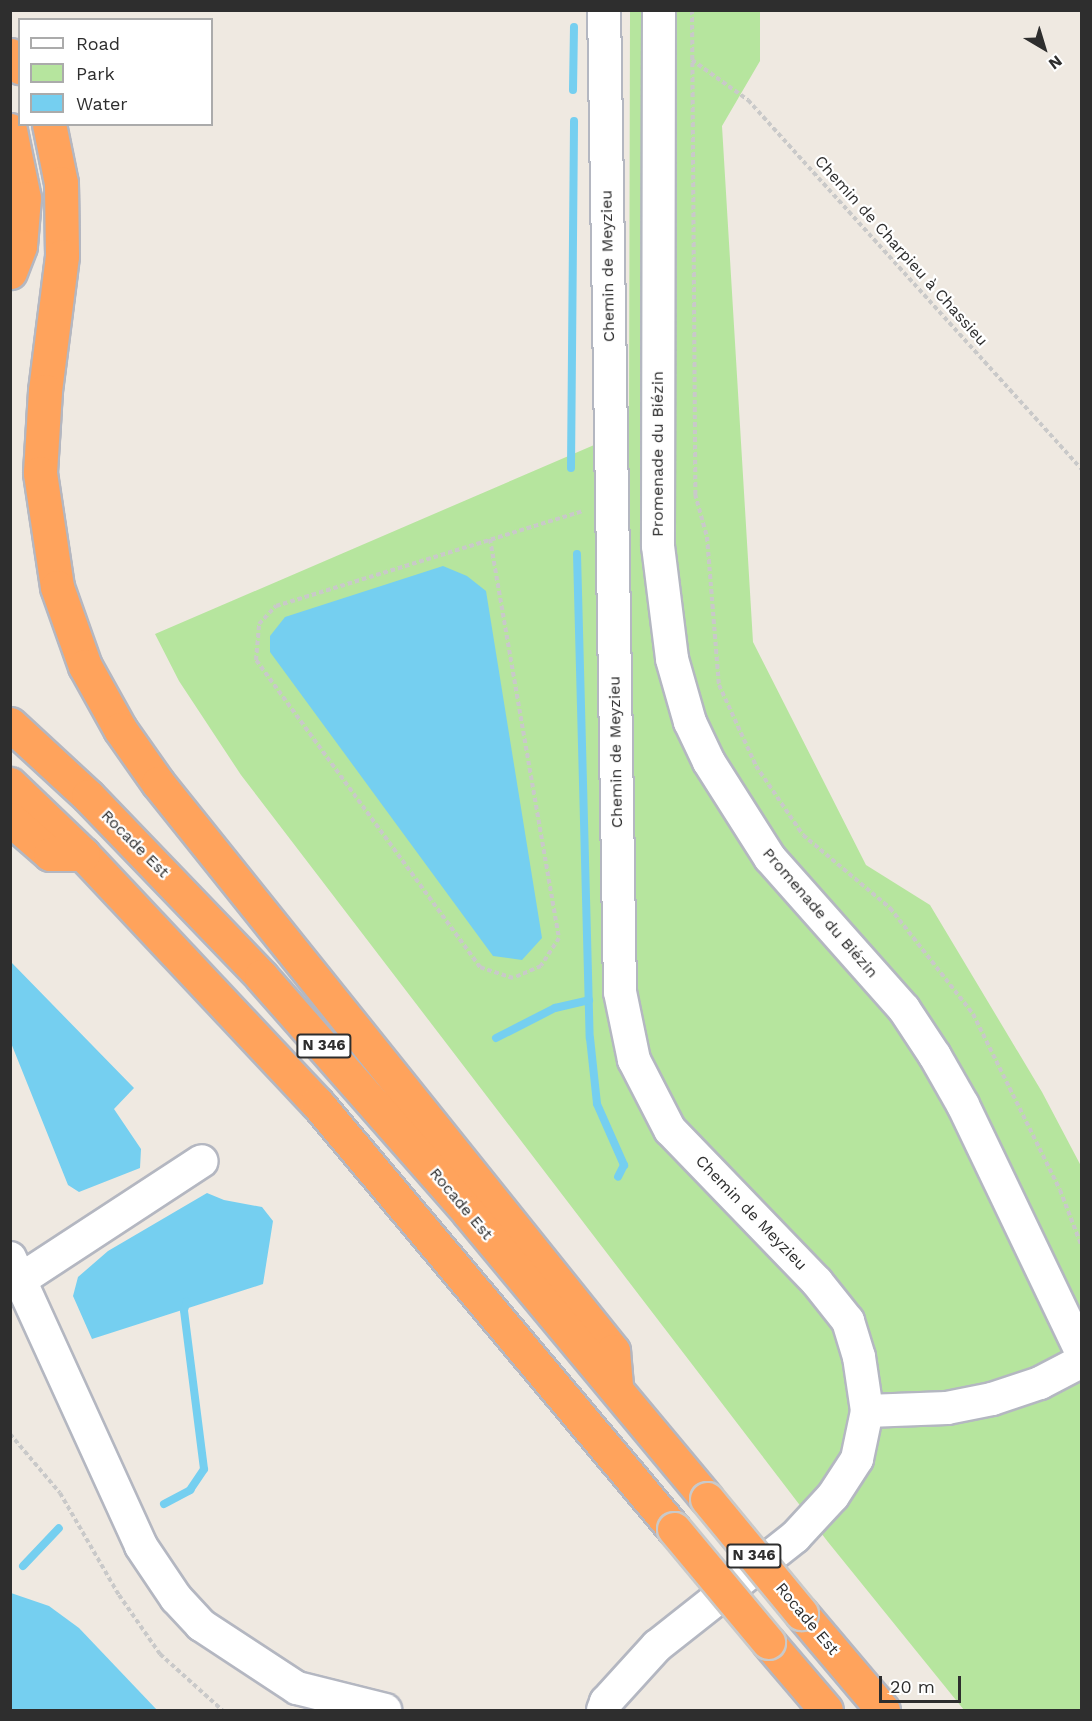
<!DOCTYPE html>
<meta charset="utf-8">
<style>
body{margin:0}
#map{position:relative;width:1092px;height:1721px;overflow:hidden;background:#efe9e1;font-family:"Work Sans",sans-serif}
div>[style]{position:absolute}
.green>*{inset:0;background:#b6e59e}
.water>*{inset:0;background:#75cff0}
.stream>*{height:8px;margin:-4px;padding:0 4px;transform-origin:4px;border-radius:4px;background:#75cff0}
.path>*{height:4px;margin-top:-2px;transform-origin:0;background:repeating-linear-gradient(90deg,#c9c9c9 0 4.5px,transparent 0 7.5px)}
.roads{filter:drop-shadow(2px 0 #b4b7c1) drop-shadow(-2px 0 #b4b7c1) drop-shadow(0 2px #b4b7c1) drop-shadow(0 -2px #b4b7c1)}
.minor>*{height:32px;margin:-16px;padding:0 16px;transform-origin:16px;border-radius:16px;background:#fff}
.highway>*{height:33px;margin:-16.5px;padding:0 16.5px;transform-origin:16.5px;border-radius:16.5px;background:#ffa35c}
.bridges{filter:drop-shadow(2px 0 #c9c9c9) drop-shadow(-2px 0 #c9c9c9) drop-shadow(0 2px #c9c9c9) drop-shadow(0 -2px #c9c9c9)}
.highway-bridge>*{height:33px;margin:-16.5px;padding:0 16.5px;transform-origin:16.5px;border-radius:16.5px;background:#ffa35c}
span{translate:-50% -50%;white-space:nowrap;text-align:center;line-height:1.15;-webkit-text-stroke:4.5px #fff;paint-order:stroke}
.shield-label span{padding:2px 4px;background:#fff;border:2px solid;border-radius:4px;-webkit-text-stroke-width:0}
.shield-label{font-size:15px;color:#2e2e2e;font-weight:700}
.street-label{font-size:16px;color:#2e2e2e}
.frame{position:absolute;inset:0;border:12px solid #2e2e2e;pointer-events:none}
.legend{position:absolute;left:18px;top:18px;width:195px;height:108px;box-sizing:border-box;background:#fff;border:2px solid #ababab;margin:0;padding:8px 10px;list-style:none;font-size:18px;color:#2e2e2e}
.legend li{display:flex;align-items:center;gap:12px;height:30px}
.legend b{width:30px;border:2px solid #ababab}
.north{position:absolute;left:1014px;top:18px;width:60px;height:60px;-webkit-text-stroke:4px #fff;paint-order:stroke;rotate:142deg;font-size:16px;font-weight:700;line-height:24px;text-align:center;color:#2e2e2e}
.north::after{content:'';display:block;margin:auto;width:21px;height:27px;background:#2e2e2e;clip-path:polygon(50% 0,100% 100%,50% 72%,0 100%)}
.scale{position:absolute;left:879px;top:1676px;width:82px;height:27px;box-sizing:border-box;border:3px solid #2e2e2e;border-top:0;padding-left:8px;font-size:18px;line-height:21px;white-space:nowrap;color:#2e2e2e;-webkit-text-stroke:4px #fff;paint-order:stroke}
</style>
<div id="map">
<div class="green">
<i style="clip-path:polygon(630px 11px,760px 11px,760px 61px,722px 126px,753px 642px,866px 865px,930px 905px,1042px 1092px,1081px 1166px,1081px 1710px,964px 1710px,828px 1542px,241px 775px,179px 681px,155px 634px,629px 430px)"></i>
</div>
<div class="water">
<i style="clip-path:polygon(443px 566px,467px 576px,486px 591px,542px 938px,522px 960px,493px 956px,270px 652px,270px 636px,285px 617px)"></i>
<i style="clip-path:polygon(11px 962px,134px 1088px,114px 1109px,141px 1149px,140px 1168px,79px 1192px,68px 1185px,11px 1043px)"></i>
<i style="clip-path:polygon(207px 1193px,224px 1200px,262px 1207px,273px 1221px,263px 1284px,92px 1339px,73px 1296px,78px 1277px,108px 1251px)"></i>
<i style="clip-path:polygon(11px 1593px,49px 1606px,79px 1628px,157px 1710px,11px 1710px)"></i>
</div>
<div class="stream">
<i style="left:573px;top:90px;width:63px;rotate:-89.1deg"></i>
<i style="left:571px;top:468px;width:347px;rotate:-89.5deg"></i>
<i style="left:577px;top:554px;width:484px;rotate:88.5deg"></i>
<i style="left:590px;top:1038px;width:66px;rotate:83.9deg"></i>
<i style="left:597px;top:1104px;width:67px;rotate:66.1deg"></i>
<i style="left:624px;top:1165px;width:13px;rotate:117deg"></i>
<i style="left:496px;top:1038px;width:66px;rotate:-27deg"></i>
<i style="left:555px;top:1008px;width:35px;rotate:-13deg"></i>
<i style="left:164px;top:1504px;width:30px;rotate:-28deg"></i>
<i style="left:190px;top:1490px;width:25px;rotate:-56deg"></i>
<i style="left:204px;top:1469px;width:160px;rotate:-97.2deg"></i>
<i style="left:184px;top:1310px;width:9px;rotate:-72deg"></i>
<i style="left:23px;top:1566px;width:52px;rotate:-46.5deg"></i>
</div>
<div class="path">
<i style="left:692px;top:10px;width:484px;rotate:89.6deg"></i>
<i style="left:695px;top:494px;width:45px;rotate:74.4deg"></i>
<i style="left:707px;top:537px;width:148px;rotate:85.4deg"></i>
<i style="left:719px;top:685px;width:89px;rotate:65.4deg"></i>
<i style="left:756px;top:766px;width:83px;rotate:55.7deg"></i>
<i style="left:803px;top:835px;width:114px;rotate:40deg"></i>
<i style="left:890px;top:908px;width:135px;rotate:51.9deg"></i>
<i style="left:973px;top:1014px;width:196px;rotate:63.7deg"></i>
<i style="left:1060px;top:1190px;width:61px;rotate:68.9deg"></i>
<i style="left:692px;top:60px;width:69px;rotate:35.5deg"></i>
<i style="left:748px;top:100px;width:498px;rotate:47.9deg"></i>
<i style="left:490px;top:539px;width:405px;rotate:80.2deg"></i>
<i style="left:559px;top:938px;width:33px;rotate:123deg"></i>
<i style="left:541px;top:966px;width:30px;rotate:157deg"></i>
<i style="left:513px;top:978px;width:35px;rotate:-162deg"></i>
<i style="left:480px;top:967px;width:380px;rotate:-126.1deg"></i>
<i style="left:256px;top:660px;width:36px;rotate:-85deg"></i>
<i style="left:259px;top:624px;width:25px;rotate:-47deg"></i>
<i style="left:276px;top:606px;width:320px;rotate:-17.2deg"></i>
<i style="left:10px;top:1434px;width:77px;rotate:49.7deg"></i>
<i style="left:60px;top:1493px;width:118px;rotate:60deg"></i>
<i style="left:119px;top:1595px;width:72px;rotate:55.2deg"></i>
<i style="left:160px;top:1654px;width:84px;rotate:42.1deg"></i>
</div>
<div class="roads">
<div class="minor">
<i style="left:659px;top:10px;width:536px;rotate:90.11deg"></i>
<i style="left:658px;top:546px;width:114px;rotate:82.9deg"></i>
<i style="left:672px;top:659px;width:66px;rotate:74.1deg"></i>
<i style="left:690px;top:722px;width:44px;rotate:64.6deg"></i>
<i style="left:709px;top:762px;width:114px;rotate:57.6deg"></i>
<i style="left:770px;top:858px;width:202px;rotate:48.4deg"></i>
<i style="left:904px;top:1009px;width:56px;rotate:56.6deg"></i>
<i style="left:935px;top:1056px;width:56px;rotate:60.3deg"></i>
<i style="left:963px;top:1105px;width:275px;rotate:64.4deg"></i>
<i style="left:10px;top:1258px;width:316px;rotate:65.5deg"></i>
<i style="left:141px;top:1546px;width:63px;rotate:56.1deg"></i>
<i style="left:176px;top:1598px;width:37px;rotate:47deg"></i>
<i style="left:201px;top:1625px;width:115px;rotate:33.3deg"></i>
<i style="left:297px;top:1688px;width:91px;rotate:14deg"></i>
<i style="left:20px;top:1280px;width:217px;rotate:-33.2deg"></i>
<i style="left:867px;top:1411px;width:80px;rotate:-2.1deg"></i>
<i style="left:947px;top:1408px;width:46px;rotate:-11.3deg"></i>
<i style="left:992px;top:1399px;width:51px;rotate:-18.4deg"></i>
<i style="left:1040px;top:1383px;width:47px;rotate:-27.6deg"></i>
<i style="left:603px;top:1710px;width:9px;rotate:-69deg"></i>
<i style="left:606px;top:1702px;width:76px;rotate:-47.7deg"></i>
<i style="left:657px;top:1646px;width:176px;rotate:-38.3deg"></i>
<i style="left:795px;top:1537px;width:56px;rotate:-47.2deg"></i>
<i style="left:833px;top:1496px;width:44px;rotate:-57deg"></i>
<i style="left:857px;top:1459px;width:49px;rotate:-78.2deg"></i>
<i style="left:867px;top:1411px;width:55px;rotate:-98.4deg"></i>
<i style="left:859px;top:1357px;width:38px;rotate:-107deg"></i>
<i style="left:848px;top:1321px;width:50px;rotate:-128.5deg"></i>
<i style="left:817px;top:1282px;width:211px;rotate:-134deg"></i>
<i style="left:670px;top:1130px;width:79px;rotate:-117.2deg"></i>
<i style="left:634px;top:1060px;width:69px;rotate:-101.6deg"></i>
<i style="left:620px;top:992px;width:982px;rotate:-90.93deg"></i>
</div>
<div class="highway">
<i style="left:10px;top:55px;width:16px;rotate:50deg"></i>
<i style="left:49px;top:124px;width:60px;rotate:78.5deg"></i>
<i style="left:61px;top:183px;width:73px;rotate:89.2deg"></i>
<i style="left:62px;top:256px;width:136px;rotate:97.2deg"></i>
<i style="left:45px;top:391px;width:82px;rotate:93.5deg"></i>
<i style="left:40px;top:473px;width:115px;rotate:81.5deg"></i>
<i style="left:57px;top:587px;width:84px;rotate:70.5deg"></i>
<i style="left:85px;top:666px;width:72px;rotate:60.9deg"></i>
<i style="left:120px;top:729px;width:66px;rotate:54.9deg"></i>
<i style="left:158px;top:783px;width:728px;rotate:51.3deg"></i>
<i style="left:613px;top:1351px;width:37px;rotate:85deg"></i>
<i style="left:10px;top:130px;width:69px;rotate:78.4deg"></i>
<i style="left:24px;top:198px;width:48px;rotate:94.8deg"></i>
<i style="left:20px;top:246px;width:28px;rotate:111deg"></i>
<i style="left:10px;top:724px;width:106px;rotate:42.7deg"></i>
<i style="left:88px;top:796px;width:250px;rotate:46.1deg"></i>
<i style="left:261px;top:976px;width:314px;rotate:48.7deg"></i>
<i style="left:468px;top:1212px;width:373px;rotate:50.2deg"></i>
<i style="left:10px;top:784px;width:101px;rotate:43.8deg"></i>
<i style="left:83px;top:854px;width:342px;rotate:46.8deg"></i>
<i style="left:317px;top:1103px;width:556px;rotate:50.04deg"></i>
<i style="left:10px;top:819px;width:53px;rotate:41.2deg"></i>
<i style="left:50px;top:854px;width:33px"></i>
<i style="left:801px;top:1613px;width:127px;rotate:49.8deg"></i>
<i style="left:768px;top:1642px;width:89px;rotate:49.5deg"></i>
</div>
</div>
<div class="bridges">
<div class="highway-bridge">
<i style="left:707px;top:1499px;width:148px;rotate:50.5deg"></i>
<i style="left:674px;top:1529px;width:147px;rotate:50.2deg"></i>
</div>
</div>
<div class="shield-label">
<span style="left:324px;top:1046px">N 346</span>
<span style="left:754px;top:1556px">N 346</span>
</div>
<div class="street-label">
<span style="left:901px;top:251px;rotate:48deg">Chemin de Charpieu à Chassieu</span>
<span style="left:608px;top:266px;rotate:-91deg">Chemin de Meyzieu</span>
<span style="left:658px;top:454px;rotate:-90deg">Promenade du Biézin</span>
<span style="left:616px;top:752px;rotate:-91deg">Chemin de Meyzieu</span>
<span style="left:135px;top:844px;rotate:45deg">Rocade Est</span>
<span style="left:820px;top:913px;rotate:49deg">Promenade du Biézin</span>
<span style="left:461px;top:1204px;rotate:50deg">Rocade Est</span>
<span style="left:751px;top:1213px;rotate:46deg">Chemin de Meyzieu</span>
<span style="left:807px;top:1619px;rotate:50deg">Rocade Est</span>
</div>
<div class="frame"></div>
<ul class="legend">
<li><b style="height:8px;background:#fff"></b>Road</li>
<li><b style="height:16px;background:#b6e59e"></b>Park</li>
<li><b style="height:16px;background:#75cff0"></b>Water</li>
</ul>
<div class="north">N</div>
<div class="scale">20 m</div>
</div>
